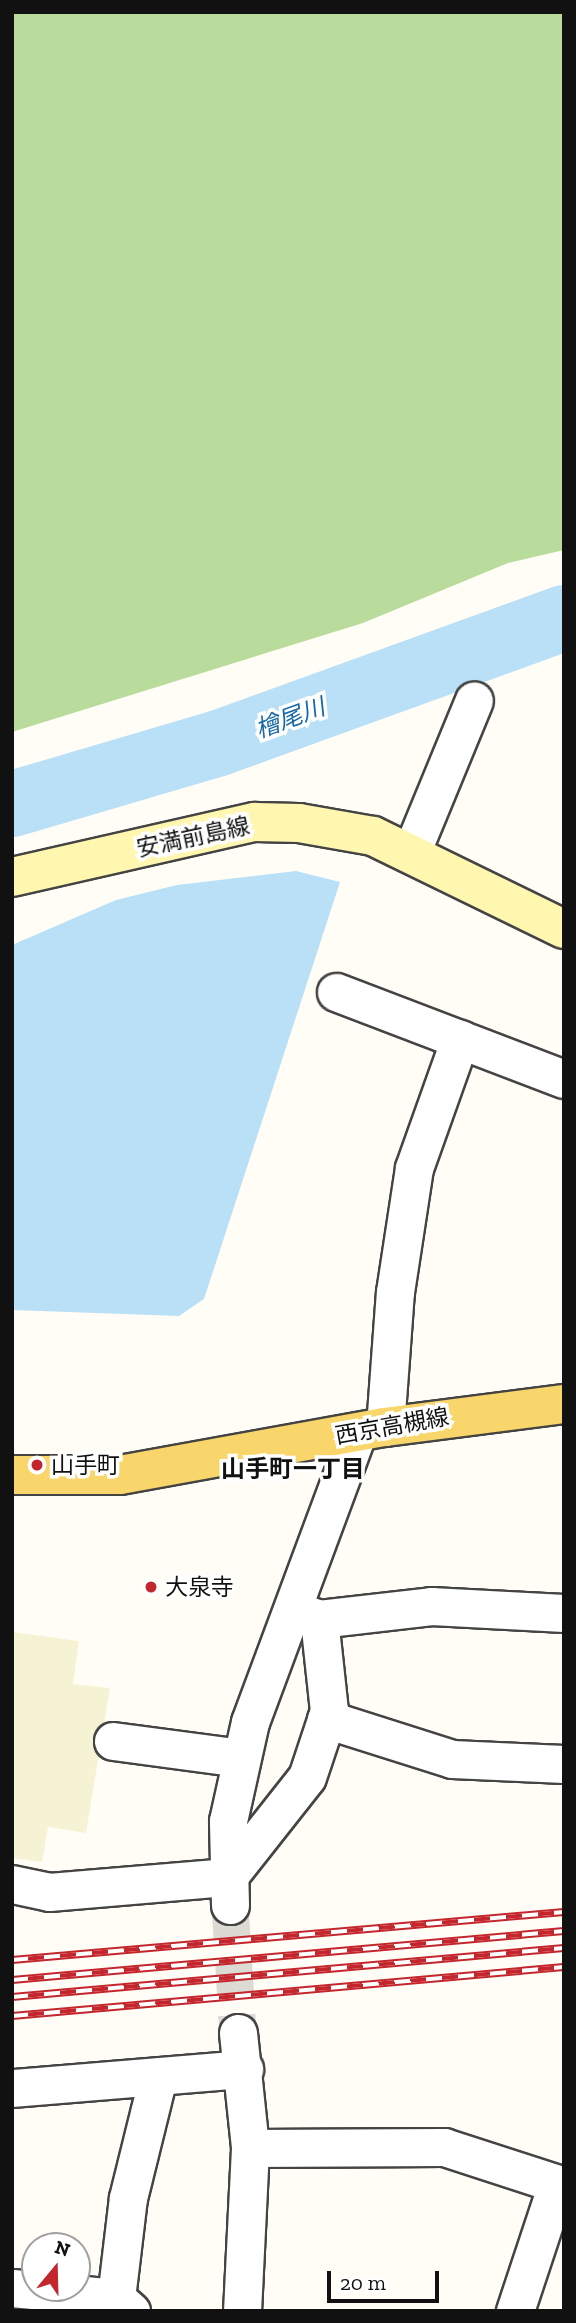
<!DOCTYPE html>
<meta charset="utf-8">
<style>
body{margin:0}
#map{position:relative;width:576px;height:2323px;overflow:hidden;background:#fffdf5;font-family:"Zilla Slab","Noto Sans JP",serif}
div>[style]{position:absolute}
.farmland>*{inset:0;background:#f6f3d4}
.forest>*{inset:0;background:#b9dc9c}
.water>*{inset:0;background:#b9e0f7}
.river>*{height:66px;margin:-33px;padding:0 33px;transform-origin:33px;border-radius:33px;background:#b9e0f7}
.minor-tunnel>*{height:37px;margin-top:-18.5px;transform-origin:0;background:repeating-linear-gradient(90deg,#dbdad3 0 37px,transparent 0 55px)}
.roads{filter:drop-shadow(2px 0 #444) drop-shadow(-2px 0 #444) drop-shadow(0 2px #444) drop-shadow(0 -2px #444)}
.minor>*{height:37px;margin:-18.5px;padding:0 18.5px;transform-origin:18.5px;border-radius:18.5px;background:#fff}
.secondary>*{height:38px;margin:-19px;padding:0 19px;transform-origin:19px;border-radius:19px;background:#fff6b0}
.primary>*{height:38px;margin:-19px;padding:0 19px;transform-origin:19px;border-radius:19px;background:#f9d66b}
.rail>*{height:8px;margin-top:-4px;transform-origin:0;background:repeating-linear-gradient(90deg,#fff 0 16px,#c4262e 0 32px);box-sizing:border-box;border-block:2px solid #c4262e}
.dots>*{width:19px;height:19px;translate:-50% -50%;box-sizing:border-box;border:4px solid #fff;border-radius:50%}
span{translate:-50% -50%;white-space:nowrap;text-align:center;line-height:1.15;-webkit-text-stroke:7px #fff;paint-order:stroke}
.street-label{font-size:23px;color:#111}
.poi-label{font-size:23px;color:#111}
.left{translate:0 -50%;text-align:left}
.water-label{font-size:24px;color:#1768a6;font-style:italic}
.neighbourhood-label{font-size:24px;color:#111;font-weight:700}
.frame{position:absolute;inset:0;border:14px solid #111;pointer-events:none}
.north{position:absolute;left:21px;top:2232px;width:70px;height:70px;box-sizing:border-box;background:#fff;border:2px solid #a0a0a0;border-radius:50%;rotate:19deg;font-size:19px;font-weight:700;line-height:28px;text-align:center;color:#111}
.north::after{content:'';display:block;margin:auto;width:24px;height:32px;background:#c4262e;clip-path:polygon(50% 0,100% 100%,50% 72%,0 100%)}
.scale{position:absolute;left:327px;top:2271px;width:112px;height:32px;box-sizing:border-box;border:4px solid #111;border-top:0;padding-left:9px;font-size:21px;line-height:24px;white-space:nowrap;color:#111;-webkit-text-stroke:5px #fff;paint-order:stroke}
</style>
<div id="map">
<div class="farmland">
<i style="clip-path:polygon(12px 1632px,79px 1641px,73px 1684px,110px 1688px,86px 1833px,48px 1827px,42px 1862px,12px 1858px)"></i>
</div>
<div class="forest">
<i style="clip-path:polygon(12px 12px,564px 12px,564px 550px,508px 563px,363px 623px,12px 732px)"></i>
</div>
<div class="water">
<i style="clip-path:polygon(296px 871px,340px 882px,204px 1299px,179px 1316px,12px 1310px,12px 945px,116px 900px,177px 885px)"></i>
</div>
<div class="river">
<i style="left:12px;top:804px;width:216px;rotate:-16.4deg"></i>
<i style="left:219px;top:743px;width:367px;rotate:-19.9deg"></i>
</div>
<div class="minor-tunnel">
<i style="left:230px;top:1905px;width:128px;rotate:86.4deg"></i>
</div>
<div class="roads">
<div class="minor">
<i style="left:411px;top:853px;width:165px;rotate:-67.6deg"></i>
<i style="left:336px;top:992px;width:244px;rotate:20.9deg"></i>
<i style="left:385px;top:1427px;width:135px;rotate:-85.8deg"></i>
<i style="left:395px;top:1292px;width:125px;rotate:-81.3deg"></i>
<i style="left:414px;top:1168px;width:137px;rotate:-70.4deg"></i>
<i style="left:298px;top:1611px;width:22px;rotate:21deg"></i>
<i style="left:319px;top:1619px;width:113px;rotate:-6.6deg"></i>
<i style="left:431px;top:1606px;width:133px;rotate:3deg"></i>
<i style="left:326px;top:1719px;width:132px;rotate:17.6deg"></i>
<i style="left:452px;top:1759px;width:112px;rotate:2.6deg"></i>
<i style="left:113px;top:1741px;width:128px;rotate:7.6deg"></i>
<i style="left:12px;top:1884px;width:38px;rotate:12deg"></i>
<i style="left:49px;top:1892px;width:180px;rotate:-4.8deg"></i>
<i style="left:228px;top:1877px;width:127px;rotate:-51.7deg"></i>
<i style="left:307px;top:1777px;width:70px;rotate:-71.6deg"></i>
<i style="left:329px;top:1711px;width:93px;rotate:-96.2deg"></i>
<i style="left:230px;top:1905px;width:84px;rotate:-91.4deg"></i>
<i style="left:228px;top:1821px;width:101px;rotate:-77.5deg"></i>
<i style="left:250px;top:1722px;width:309px;rotate:-69.6deg"></i>
<i style="left:238px;top:2033px;width:116px;rotate:84deg"></i>
<i style="left:250px;top:2148px;width:163px;rotate:92.8deg"></i>
<i style="left:12px;top:2088px;width:233px;rotate:-4.7deg"></i>
<i style="left:250px;top:2148px;width:194px;rotate:-0.3deg"></i>
<i style="left:444px;top:2147px;width:126px;rotate:18deg"></i>
<i style="left:12px;top:2288px;width:104px;rotate:5.5deg"></i>
<i style="left:116px;top:2298px;width:20px;rotate:41deg"></i>
<i style="left:116px;top:2298px;width:101px;rotate:-83.2deg"></i>
<i style="left:128px;top:2198px;width:125px;rotate:-76.1deg"></i>
<i style="left:515px;top:2311px;width:134px;rotate:-71.7deg"></i>
</div>
<div class="secondary">
<i style="left:12px;top:877px;width:249px;rotate:-12.8deg"></i>
<i style="left:255px;top:822px;width:44px;rotate:1.3deg"></i>
<i style="left:299px;top:823px;width:75px;rotate:10deg"></i>
<i style="left:373px;top:836px;width:212px;rotate:26deg"></i>
</div>
<div class="primary">
<i style="left:12px;top:1475px;width:108px"></i>
<i style="left:120px;top:1475px;width:269px;rotate:-10.3deg"></i>
<i style="left:385px;top:1427px;width:180px;rotate:-7.3deg"></i>
</div>
</div>
<div class="rail">
<i style="left:12px;top:1960px;width:554px;rotate:-4.97deg"></i>
<i style="left:12px;top:1980px;width:554px;rotate:-5.07deg"></i>
<i style="left:12px;top:1997px;width:554px;rotate:-5.07deg"></i>
<i style="left:12px;top:2016px;width:554px;rotate:-5.07deg"></i>
</div>
<div class="dots">
<i style="left:37px;top:1465px;background:#c4262e"></i>
<i style="left:151px;top:1587px;background:#c4262e"></i>
</div>
<div class="street-label">
<span style="left:193px;top:837px;rotate:-12deg">安満前島線</span>
<span style="left:392px;top:1426px;rotate:-10deg">西京高槻線</span>
</div>
<div class="poi-label">
<span class="left" style="left:51px;top:1465px">山手町</span>
<span class="left" style="left:165px;top:1587px">大泉寺</span>
</div>
<div class="water-label">
<span style="left:290px;top:718px;rotate:-20deg">檜尾川</span>
</div>
<div class="neighbourhood-label">
<span style="left:293px;top:1469px">山手町一丁目</span>
</div>
<div class="frame"></div>
<div class="north">N</div>
<div class="scale">20 m</div>
</div>
